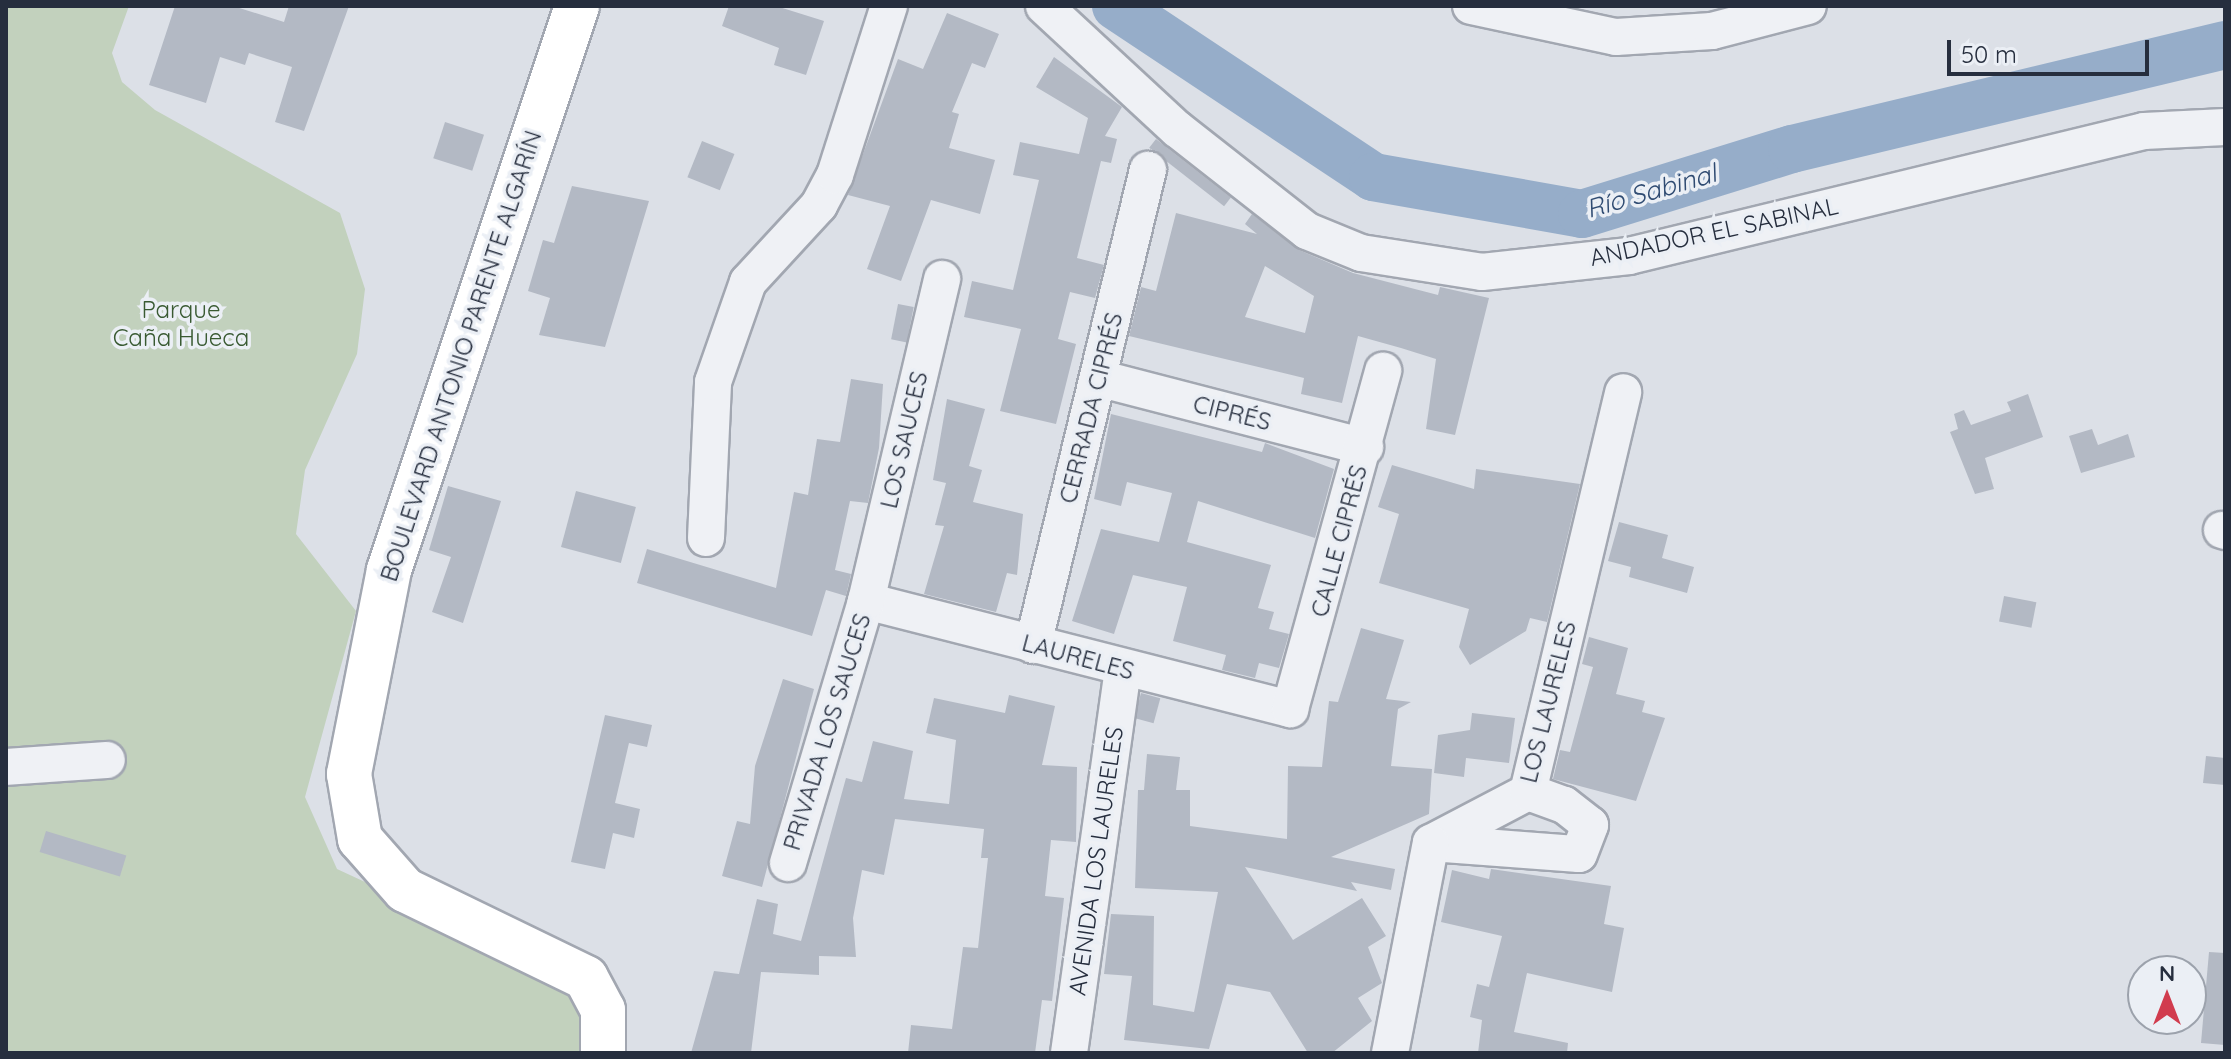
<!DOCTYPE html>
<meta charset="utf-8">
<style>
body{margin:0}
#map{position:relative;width:2231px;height:1059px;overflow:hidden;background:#dce0e7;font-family:Quicksand,sans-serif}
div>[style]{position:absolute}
.green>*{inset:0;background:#c2d1bd}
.river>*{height:48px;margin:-24px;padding:0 24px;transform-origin:24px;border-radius:24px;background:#96adc9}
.building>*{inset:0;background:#b3b9c4;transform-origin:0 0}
.roads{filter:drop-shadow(2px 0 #a2a7b1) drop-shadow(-2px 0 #a2a7b1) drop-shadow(0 2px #a2a7b1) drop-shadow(0 -2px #a2a7b1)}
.minor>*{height:36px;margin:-18px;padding:0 18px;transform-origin:18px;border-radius:18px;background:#eff1f5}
.major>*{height:44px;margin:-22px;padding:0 22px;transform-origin:22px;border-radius:22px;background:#fff}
span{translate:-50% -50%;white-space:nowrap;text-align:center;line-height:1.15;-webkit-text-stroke:7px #ebeff5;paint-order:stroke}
.street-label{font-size:24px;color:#262e3e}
.park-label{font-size:24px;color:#395a32}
.water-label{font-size:26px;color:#2f4b72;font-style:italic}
.frame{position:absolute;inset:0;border:8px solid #262e3e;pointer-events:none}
.north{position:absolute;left:2127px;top:955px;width:80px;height:80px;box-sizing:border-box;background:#ebeff5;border:2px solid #9ca2ac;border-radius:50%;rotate:0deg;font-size:22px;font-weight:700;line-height:32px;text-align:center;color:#262e3e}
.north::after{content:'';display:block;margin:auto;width:28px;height:36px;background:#d13c4e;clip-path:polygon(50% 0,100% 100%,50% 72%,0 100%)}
.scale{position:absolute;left:1947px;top:40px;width:202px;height:36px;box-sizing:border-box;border:4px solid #262e3e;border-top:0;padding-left:10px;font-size:24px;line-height:28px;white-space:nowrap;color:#262e3e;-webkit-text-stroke:6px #ebeff5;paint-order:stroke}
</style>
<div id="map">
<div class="green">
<i style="clip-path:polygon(6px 6px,129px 6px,112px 53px,122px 82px,155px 110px,340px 213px,365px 289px,357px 354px,305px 470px,296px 534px,356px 611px,305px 797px,337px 869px,576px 980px,588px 1053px,6px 1053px)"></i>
</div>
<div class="river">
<i style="left:1116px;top:6px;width:309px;rotate:33.6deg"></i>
<i style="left:1373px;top:177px;width:212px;rotate:10deg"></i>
<i style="left:1582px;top:214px;width:220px;rotate:-17.2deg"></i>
<i style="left:1792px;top:149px;width:445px;rotate:-13.5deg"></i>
</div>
<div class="building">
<i style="clip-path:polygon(175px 6px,233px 6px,284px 22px,289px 6px,349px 6px,304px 131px,275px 122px,292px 67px,249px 53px,245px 65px,220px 57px,206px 103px,149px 85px)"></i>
<i style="clip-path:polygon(729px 6px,776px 6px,824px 21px,806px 75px,774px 65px,779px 48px,722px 26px)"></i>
<i style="clip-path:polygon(947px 13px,999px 34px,985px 68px,972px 63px,952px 112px,959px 114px,949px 148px,995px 160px,980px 214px,931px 200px,901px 281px,867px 269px,890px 206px,848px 195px,898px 59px,923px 69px)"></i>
<i style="clip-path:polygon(1054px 57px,1122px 107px,1105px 136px,1117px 139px,1111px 163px,1101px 161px,1077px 258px,1104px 265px,1095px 298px,1070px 292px,1058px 339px,1076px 344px,1056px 424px,1000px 411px,1021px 329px,964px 317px,972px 281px,1013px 290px,1039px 180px,1013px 175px,1020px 142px,1079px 154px,1088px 118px,1036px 87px)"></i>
<i style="left:445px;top:122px;width:41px;height:38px;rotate:18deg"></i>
<i style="left:1156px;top:139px;width:95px;height:11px;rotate:38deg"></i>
<i style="left:702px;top:141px;width:35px;height:39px;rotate:22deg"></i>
<i style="clip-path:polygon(572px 186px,649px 201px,605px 347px,539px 335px,550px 298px,528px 291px,543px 240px,554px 243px)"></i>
<i style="clip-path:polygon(evenodd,1176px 213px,1257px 234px,1245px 224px,1252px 214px,1299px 250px,1353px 273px,1438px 295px,1440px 287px,1489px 298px,1455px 435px,1426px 429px,1436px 359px,1401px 348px,1358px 336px,1342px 403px,1301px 394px,1304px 378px,1129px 336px,1141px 287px,1156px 291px,1176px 213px,1265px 266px,1314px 296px,1305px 333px,1245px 317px,1265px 266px)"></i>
<i style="left:898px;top:304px;width:16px;height:36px;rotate:11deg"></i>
<i style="clip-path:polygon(851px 379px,883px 384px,879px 448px,868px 503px,850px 501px,835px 570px,851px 574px,846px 596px,826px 590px,812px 636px,637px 583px,647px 549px,776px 588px,794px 492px,808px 495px,817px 439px,840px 442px)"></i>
<i style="clip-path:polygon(2028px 394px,2043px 437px,1985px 458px,1994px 489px,1975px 494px,1950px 432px,1958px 429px,1954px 414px,1964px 410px,1971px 425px,2011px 411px,2007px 402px)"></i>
<i style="clip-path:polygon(947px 399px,985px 409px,969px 466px,982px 470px,973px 502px,1023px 514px,1017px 575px,1007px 573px,996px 612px,924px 594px,944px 526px,935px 525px,946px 483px,933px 480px)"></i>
<i style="clip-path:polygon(1111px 414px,1262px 452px,1265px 443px,1334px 469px,1315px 538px,1198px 501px,1187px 542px,1271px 565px,1258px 608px,1274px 612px,1269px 629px,1289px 634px,1279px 668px,1259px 663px,1255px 678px,1222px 670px,1226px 655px,1173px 641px,1187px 587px,1133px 575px,1114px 634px,1072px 621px,1101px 529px,1159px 542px,1172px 493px,1127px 482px,1121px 506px,1094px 499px)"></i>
<i style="clip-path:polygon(2092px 429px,2098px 445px,2128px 434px,2135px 457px,2081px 473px,2069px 436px)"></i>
<i style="clip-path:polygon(1392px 465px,1474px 489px,1476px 469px,1580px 484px,1547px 622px,1530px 618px,1526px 631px,1470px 665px,1459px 647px,1469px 609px,1379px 583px,1399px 514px,1378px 507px)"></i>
<i style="clip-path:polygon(448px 486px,501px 501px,463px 623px,432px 612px,451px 557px,429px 550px)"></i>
<i style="left:576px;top:491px;width:62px;height:58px;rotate:15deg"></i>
<i style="clip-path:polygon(1619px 522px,1668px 535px,1662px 558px,1694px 567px,1687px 593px,1629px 577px,1631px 567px,1608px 561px)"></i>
<i style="left:2004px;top:596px;width:33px;height:26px;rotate:11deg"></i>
<i style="clip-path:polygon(1361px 628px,1404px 640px,1386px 699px,1411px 702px,1398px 709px,1391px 766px,1432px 769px,1429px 814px,1331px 857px,1395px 869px,1391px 890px,1351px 882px,1357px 891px,1245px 867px,1293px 940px,1362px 898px,1386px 936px,1368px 947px,1382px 983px,1358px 998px,1372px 1021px,1332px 1053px,1308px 1053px,1270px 992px,1227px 984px,1209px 1049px,1124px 1040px,1132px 976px,1104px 974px,1111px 914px,1154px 916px,1153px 1005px,1194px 1012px,1218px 892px,1135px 888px,1138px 790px,1144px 790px,1147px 754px,1180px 757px,1176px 790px,1190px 790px,1190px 826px,1287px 839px,1288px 766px,1322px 767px,1329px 701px,1338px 702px)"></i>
<i style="clip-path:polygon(1589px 637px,1628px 648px,1616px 694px,1645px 701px,1642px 712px,1665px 718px,1636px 801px,1553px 779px,1560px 750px,1570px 752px,1593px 667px,1582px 664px)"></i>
<i style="clip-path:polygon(783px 679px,814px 689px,762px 887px,722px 876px,737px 821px,750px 824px,755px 766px)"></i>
<i style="left:1141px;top:693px;width:20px;height:26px;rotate:15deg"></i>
<i style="clip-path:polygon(1009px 695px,1055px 706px,1042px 765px,1077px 767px,1076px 842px,1051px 840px,1045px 896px,1064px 898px,1052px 1001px,1042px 1000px,1035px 1053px,908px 1053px,911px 1025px,952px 1029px,963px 947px,978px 948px,988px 858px,981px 858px,984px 829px,895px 819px,884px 875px,862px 870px,853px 918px,856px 957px,819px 956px,819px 975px,761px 972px,751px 1053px,691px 1053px,714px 971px,739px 974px,757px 899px,778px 904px,773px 934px,801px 941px,846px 778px,862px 782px,873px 741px,913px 751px,904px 799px,949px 804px,956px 740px,926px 733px,934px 698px,1005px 713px)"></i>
<i style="clip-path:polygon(1472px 713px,1515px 718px,1509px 763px,1466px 758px,1464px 777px,1434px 773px,1438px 735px,1470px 730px)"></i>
<i style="clip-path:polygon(605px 715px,652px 725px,647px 747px,629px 743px,615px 803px,640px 809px,634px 838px,613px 833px,605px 869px,571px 862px)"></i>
<i style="clip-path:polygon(2206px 756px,2225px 758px,2225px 785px,2203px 783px)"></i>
<i style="left:46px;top:831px;width:84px;height:22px;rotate:17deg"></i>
<i style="clip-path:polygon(1491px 869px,1611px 886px,1604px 924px,1624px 928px,1612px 992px,1527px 973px,1514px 1032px,1568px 1043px,1567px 1053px,1478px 1053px,1482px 1020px,1470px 1017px,1477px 984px,1489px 987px,1502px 936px,1441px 922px,1452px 870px,1489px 879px)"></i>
<i style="clip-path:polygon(2209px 952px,2225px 953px,2225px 1045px,2201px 1043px)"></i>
</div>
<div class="roads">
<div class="minor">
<i style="left:1044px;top:6px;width:181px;rotate:42.8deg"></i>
<i style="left:1177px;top:129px;width:165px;rotate:38.1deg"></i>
<i style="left:1307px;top:231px;width:58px;rotate:22.2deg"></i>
<i style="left:1361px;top:253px;width:122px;rotate:8.9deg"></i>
<i style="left:1482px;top:272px;width:148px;rotate:-6.2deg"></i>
<i style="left:1629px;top:256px;width:530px;rotate:-13.64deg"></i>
<i style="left:2144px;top:131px;width:81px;rotate:-2.8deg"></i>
<i style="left:1471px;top:6px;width:148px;rotate:12.1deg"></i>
<i style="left:1616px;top:37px;width:96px;rotate:-3.6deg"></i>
<i style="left:1712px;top:31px;width:99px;rotate:-14.6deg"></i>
<i style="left:1098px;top:378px;width:276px;rotate:14.5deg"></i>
<i style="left:2222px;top:530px;width:3px;rotate:18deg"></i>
<i style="left:706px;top:538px;width:156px;rotate:-87.4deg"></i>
<i style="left:713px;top:382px;width:106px;rotate:-70.7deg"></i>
<i style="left:748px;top:282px;width:105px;rotate:-47.3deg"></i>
<i style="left:819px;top:205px;width:34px;rotate:-62deg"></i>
<i style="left:835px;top:175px;width:177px;rotate:-72.3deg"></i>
<i style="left:866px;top:601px;width:438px;rotate:14.3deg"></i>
<i style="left:1290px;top:709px;width:351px;rotate:-74.6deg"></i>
<i style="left:1033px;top:645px;width:489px;rotate:-76.4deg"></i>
<i style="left:6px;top:767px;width:101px;rotate:-4deg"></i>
<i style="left:1431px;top:843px;width:110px;rotate:-27.7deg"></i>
<i style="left:1528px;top:792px;width:411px;rotate:-76.6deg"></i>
<i style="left:1431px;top:843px;width:148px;rotate:4.3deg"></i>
<i style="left:1579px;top:854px;width:31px;rotate:-69deg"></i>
<i style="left:1590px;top:825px;width:33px;rotate:-142deg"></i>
<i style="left:1564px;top:805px;width:38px;rotate:-160deg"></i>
<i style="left:788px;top:863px;width:273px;rotate:-73.4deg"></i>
<i style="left:866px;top:601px;width:331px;rotate:-76.7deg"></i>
<i style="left:1069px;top:1053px;width:388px;rotate:-82deg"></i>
<i style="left:1390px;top:1053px;width:214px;rotate:-79deg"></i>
</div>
<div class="major">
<i style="left:577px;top:6px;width:595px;rotate:108.43deg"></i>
<i style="left:389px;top:570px;width:208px;rotate:101.1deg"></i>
<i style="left:349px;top:774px;width:66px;rotate:80.4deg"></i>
<i style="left:360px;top:839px;width:68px;rotate:48.6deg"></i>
<i style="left:405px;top:890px;width:201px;rotate:25.9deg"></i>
<i style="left:586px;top:978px;width:36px;rotate:62deg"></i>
<i style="left:603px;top:1010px;width:43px;rotate:90deg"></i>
</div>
</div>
<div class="street-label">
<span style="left:1714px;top:232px;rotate:-12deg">ANDADOR EL SABINAL</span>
<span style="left:461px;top:356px;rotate:-72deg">BOULEVARD ANTONIO PARENTE ALGARÍN</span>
<span style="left:1091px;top:408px;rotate:-76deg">CERRADA CIPRÉS</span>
<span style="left:1232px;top:413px;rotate:14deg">CIPRÉS</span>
<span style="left:904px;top:440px;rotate:-77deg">LOS SAUCES</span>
<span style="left:1339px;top:541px;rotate:-75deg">CALLE CIPRÉS</span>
<span style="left:1078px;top:657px;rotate:15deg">LAURELES</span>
<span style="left:1548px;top:702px;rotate:-76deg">LOS LAURELES</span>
<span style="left:827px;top:732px;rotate:-73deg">PRIVADA LOS SAUCES</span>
<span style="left:1096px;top:861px;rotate:-82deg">AVENIDA LOS LAURELES</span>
</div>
<div class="park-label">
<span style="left:181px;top:324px">Parque<br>Caña Hueca</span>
</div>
<div class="water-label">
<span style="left:1651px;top:191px;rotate:-16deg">Río Sabinal</span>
</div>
<div class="frame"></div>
<div class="north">N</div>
<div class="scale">50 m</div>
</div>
